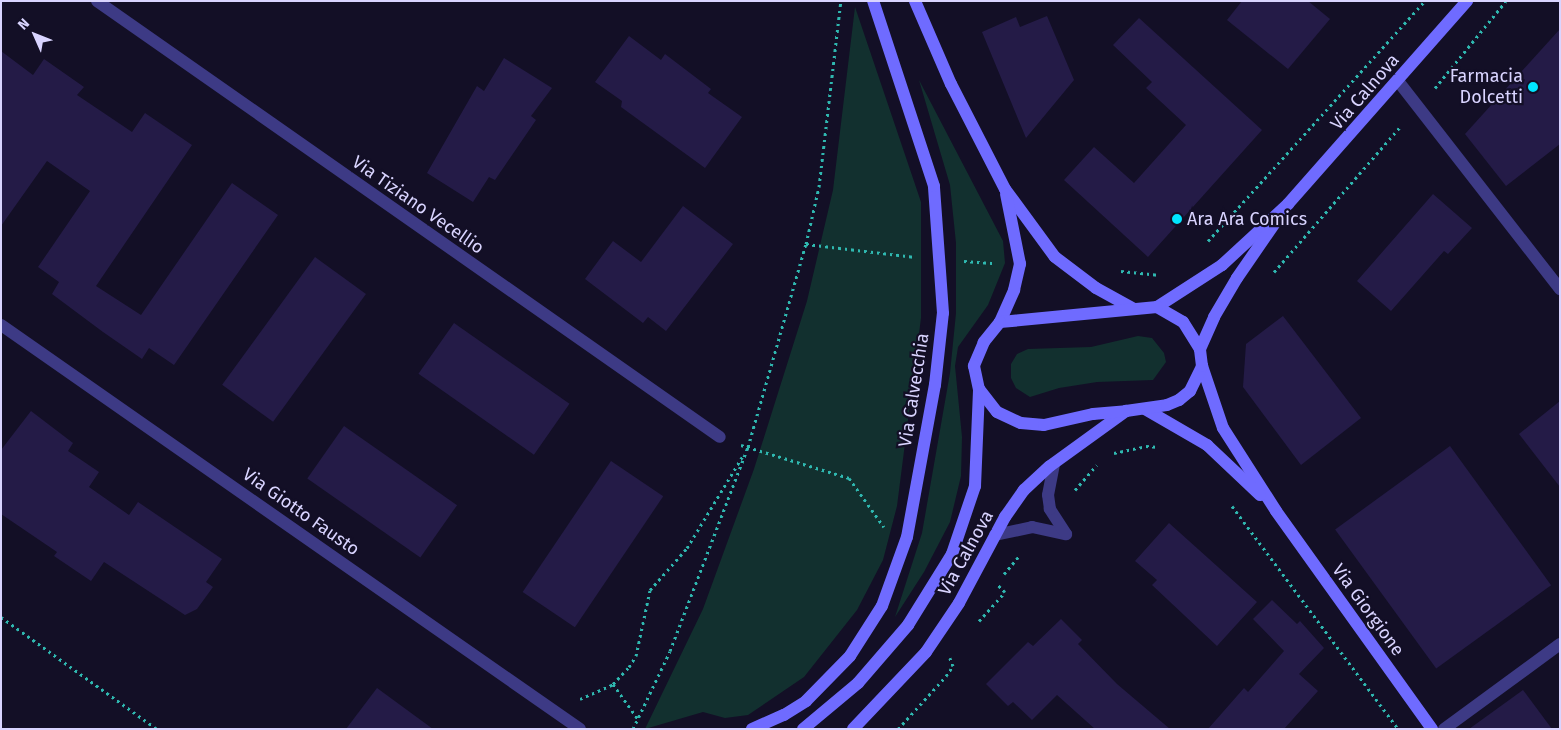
<!DOCTYPE html>
<style>
body{margin:0}
#map{position:relative;width:1561px;height:730px;overflow:hidden;background:#130f26;font-family:"Fira Sans",sans-serif}
div>[style]{position:absolute}
.green>*{inset:0;background:#12302f}
.building>*{inset:0;background:#241b47;transform-origin:0 0}
.path>*{height:3px;margin-top:-1.5px;transform-origin:0;background:repeating-linear-gradient(90deg,#2fb8b0 0 2.5px,transparent 0 6.5px)}
.lane>*{height:12px;margin:-6px;padding:0 6px;transform-origin:6px;border-radius:6px;background:#3d3a85}
.street>*{height:12px;margin:-6px;padding:0 6px;transform-origin:6px;border-radius:6px;background:#3d3a85}
.secondary>*{height:12px;margin:-6px;padding:0 6px;transform-origin:6px;border-radius:6px;background:#6f6bff}
.dots>*{width:14px;height:14px;translate:-50% -50%;box-sizing:border-box;border:2px solid #130f26;border-radius:50%}
span{translate:-50% -50%;white-space:nowrap;text-align:center;line-height:1.15;-webkit-text-stroke:4.5px #130f26;paint-order:stroke}
.poi-label{font-size:18px;color:#d9d4ff}
.right{translate:-100% -50%;text-align:right}
.left{translate:0 -50%;text-align:left}
.street-label{font-size:18px;color:#d9d4ff}
.frame{position:absolute;inset:0;border:2px solid #d9d4ff;pointer-events:none}
.north{position:absolute;left:10px;top:10px;width:50px;height:50px;-webkit-text-stroke:4px #130f26;paint-order:stroke;rotate:314deg;font-size:14px;font-weight:700;line-height:20px;text-align:center;color:#d9d4ff}
.north::after{content:'';display:block;margin:auto;width:18px;height:22px;background:#d9d4ff;clip-path:polygon(50% 0,100% 100%,50% 72%,0 100%)}
</style>
<div id="map">
<div class="green">
<i style="clip-path:polygon(855px 7px,921px 202px,921px 318px,897px 506px,883px 560px,857px 610px,804px 677px,748px 715px,725px 718px,703px 712px,645px 729px,703px 609px,754px 469px,807px 301px,833px 190px)"></i>
<i style="clip-path:polygon(919px 80px,1003px 241px,1005px 263px,988px 305px,958px 347px,955px 366px,962px 437px,961px 476px,950px 522px,924px 572px,895px 617px,922px 533px,950px 373px,956px 313px,956px 243px,950px 185px)"></i>
<i style="clip-path:polygon(1138px 336px,1152px 338px,1164px 353px,1166px 362px,1153px 380px,1097px 382px,1059px 388px,1030px 397px,1016px 388px,1011px 378px,1011px 364px,1017px 354px,1028px 349px,1091px 347px)"></i>
</div>
<div class="building">
<i style="clip-path:polygon(1242px 1px,1308px 1px,1330px 19px,1288px 69px,1227px 20px)"></i>
<i style="clip-path:polygon(1047px 16px,1074px 80px,1026px 138px,982px 32px,1016px 17px,1020px 27px)"></i>
<i style="clip-path:polygon(1139px 18px,1262px 130px,1148px 257px,1064px 180px,1094px 147px,1134px 183px,1186px 125px,1146px 88px,1152px 82px,1113px 45px)"></i>
<i style="clip-path:polygon(1560px 29px,1560px 144px,1506px 186px,1465px 134px)"></i>
<i style="clip-path:polygon(629px 36px,661px 60px,665px 54px,711px 89px,708px 93px,742px 117px,705px 168px,621px 107px,622px 101px,595px 82px)"></i>
<i style="clip-path:polygon(1px 51px,33px 75px,44px 59px,84px 87px,77px 95px,132px 132px,145px 113px,192px 145px,96px 286px,141px 315px,232px 183px,278px 215px,174px 365px,149px 348px,142px 359px,103px 332px,52px 294px,59px 282px,38px 267px,90px 191px,47px 161px,1px 226px)"></i>
<i style="clip-path:polygon(504px 58px,552px 88px,531px 116px,536px 120px,495px 180px,489px 177px,473px 202px,427px 173px,477px 86px,484px 91px)"></i>
<i style="clip-path:polygon(1433px 194px,1472px 228px,1448px 254px,1444px 251px,1391px 311px,1357px 281px)"></i>
<i style="clip-path:polygon(683px 206px,733px 244px,666px 331px,648px 317px,643px 323px,585px 279px,613px 241px,641px 262px)"></i>
<i style="left:315px;top:257px;width:63px;height:158px;rotate:36deg"></i>
<i style="clip-path:polygon(1283px 316px,1361px 418px,1301px 465px,1243px 387px,1246px 344px)"></i>
<i style="left:454px;top:323px;width:141px;height:62px;rotate:35deg"></i>
<i style="clip-path:polygon(1560px 401px,1560px 487px,1519px 434px)"></i>
<i style="clip-path:polygon(31px 411px,73px 443px,68px 451px,99px 472px,89px 487px,129px 515px,138px 502px,222px 559px,206px 582px,213px 587px,197px 609px,185px 615px,104px 562px,91px 581px,54px 556px,57px 552px,1px 514px,1px 450px)"></i>
<i style="left:344px;top:426px;width:138px;height:64px;rotate:35deg"></i>
<i style="left:1450px;top:446px;width:172px;height:142px;rotate:54deg"></i>
<i style="left:611px;top:461px;width:63px;height:158px;rotate:34deg"></i>
<i style="clip-path:polygon(1169px 523px,1257px 602px,1217px 646px,1152px 585px,1157px 580px,1135px 561px)"></i>
<i style="clip-path:polygon(1272px 600px,1297px 624px,1300px 621px,1324px 648px,1299px 674px,1318px 691px,1284px 729px,1208px 729px,1244px 688px,1248px 692px,1284px 651px,1253px 619px)"></i>
<i style="clip-path:polygon(1061px 619px,1082px 640px,1078px 644px,1117px 684px,1170px 729px,1095px 729px,1057px 695px,1032px 720px,1013px 702px,1008px 706px,986px 684px,1028px 642px,1033px 646px)"></i>
<i style="clip-path:polygon(377px 688px,433px 729px,346px 729px)"></i>
<i style="clip-path:polygon(1523px 690px,1552px 729px,1469px 729px)"></i>
</div>
<div class="path">
<i style="left:1435px;top:88px;width:112px;rotate:-50.8deg"></i>
<i style="left:1208px;top:241px;width:324px;rotate:-47.9deg"></i>
<i style="left:806px;top:244px;width:110px;rotate:6.8deg"></i>
<i style="left:964px;top:261px;width:31px;rotate:4deg"></i>
<i style="left:1121px;top:271px;width:39px;rotate:6deg"></i>
<i style="left:1274px;top:272px;width:194px;rotate:-49deg"></i>
<i style="left:741px;top:445px;width:113px;rotate:17deg"></i>
<i style="left:849px;top:478px;width:60px;rotate:54.5deg"></i>
<i style="left:1114px;top:453px;width:33px;rotate:-12deg"></i>
<i style="left:1146px;top:446px;width:13px;rotate:4deg"></i>
<i style="left:1075px;top:490px;width:33px;rotate:-49deg"></i>
<i style="left:1232px;top:506px;width:278px;rotate:53.3deg"></i>
<i style="left:1004px;top:574px;width:23px;rotate:-50deg"></i>
<i style="left:1px;top:617px;width:192px;rotate:35.7deg"></i>
<i style="left:979px;top:621px;width:39px;rotate:-48deg"></i>
<i style="left:1005px;top:592px;width:11px;rotate:-135deg"></i>
<i style="left:613px;top:684px;width:43px;rotate:54.5deg"></i>
<i style="left:580px;top:699px;width:36px;rotate:-24deg"></i>
<i style="left:613px;top:684px;width:23px;rotate:-47deg"></i>
<i style="left:629px;top:667px;width:13px;rotate:-58deg"></i>
<i style="left:636px;top:656px;width:67px;rotate:-78deg"></i>
<i style="left:650px;top:590px;width:56px;rotate:-48.6deg"></i>
<i style="left:687px;top:548px;width:110px;rotate:-58.8deg"></i>
<i style="left:633px;top:729px;width:86px;rotate:-64.6deg"></i>
<i style="left:670px;top:651px;width:218px;rotate:-69.1deg"></i>
<i style="left:748px;top:447px;width:211px;rotate:-74.1deg"></i>
<i style="left:806px;top:244px;width:58px;rotate:-77.2deg"></i>
<i style="left:819px;top:187px;width:187px;rotate:-83.3deg"></i>
<i style="left:898px;top:729px;width:72px;rotate:-47.8deg"></i>
<i style="left:946px;top:676px;width:12px;rotate:-55deg"></i>
<i style="left:953px;top:666px;width:9px;rotate:-111deg"></i>
</div>
<div class="lane">
<i style="left:995px;top:535px;width:38px;rotate:-12deg"></i>
<i style="left:1032px;top:527px;width:35px;rotate:12deg"></i>
<i style="left:1066px;top:534px;width:30px;rotate:-123deg"></i>
<i style="left:1050px;top:509px;width:14px;rotate:-98deg"></i>
<i style="left:1048px;top:495px;width:32px;rotate:-79deg"></i>
</div>
<div class="street">
<i style="left:97px;top:1px;width:760px;rotate:34.99deg"></i>
<i style="left:1398px;top:81px;width:264px;rotate:52.1deg"></i>
<i style="left:1px;top:325px;width:706px;rotate:34.91deg"></i>
<i style="left:1444px;top:729px;width:144px;rotate:-36.2deg"></i>
</div>
<div class="secondary">
<i style="left:915px;top:1px;width:90px;rotate:66.6deg"></i>
<i style="left:951px;top:84px;width:118px;rotate:62.8deg"></i>
<i style="left:1005px;top:189px;width:84px;rotate:53.7deg"></i>
<i style="left:1055px;top:257px;width:51px;rotate:37.1deg"></i>
<i style="left:1096px;top:288px;width:43px;rotate:28.9deg"></i>
<i style="left:1157px;top:307px;width:77px;rotate:-32.9deg"></i>
<i style="left:1222px;top:265px;width:90px;rotate:-42.7deg"></i>
<i style="left:1288px;top:204px;width:271px;rotate:-48.6deg"></i>
<i style="left:1000px;top:322px;width:35px;rotate:-66deg"></i>
<i style="left:1014px;top:290px;width:27px;rotate:-77deg"></i>
<i style="left:1020px;top:264px;width:71px;rotate:-101.3deg"></i>
<i style="left:1200px;top:349px;width:35px;rotate:-66deg"></i>
<i style="left:1214px;top:317px;width:45px;rotate:-59.5deg"></i>
<i style="left:1237px;top:278px;width:67px;rotate:-55.4deg"></i>
<i style="left:1202px;top:366px;width:65px;rotate:71.3deg"></i>
<i style="left:1223px;top:428px;width:98px;rotate:57.4deg"></i>
<i style="left:1276px;top:511px;width:268px;rotate:54.4deg"></i>
<i style="left:1145px;top:409px;width:72px;rotate:30.1deg"></i>
<i style="left:1207px;top:445px;width:73px;rotate:43.3deg"></i>
<i style="left:752px;top:729px;width:35px;rotate:-24deg"></i>
<i style="left:784px;top:715px;width:26px;rotate:-32deg"></i>
<i style="left:806px;top:701px;width:63px;rotate:-45.6deg"></i>
<i style="left:850px;top:656px;width:59px;rotate:-57.4deg"></i>
<i style="left:882px;top:606px;width:73px;rotate:-70.1deg"></i>
<i style="left:907px;top:537px;width:155px;rotate:-79.6deg"></i>
<i style="left:935px;top:385px;width:72px;rotate:-83.7deg"></i>
<i style="left:943px;top:313px;width:127px;rotate:-94.1deg"></i>
<i style="left:934px;top:186px;width:195px;rotate:-108.2deg"></i>
<i style="left:803px;top:729px;width:72px;rotate:-39.9deg"></i>
<i style="left:858px;top:683px;width:77px;rotate:-49.2deg"></i>
<i style="left:908px;top:625px;width:84px;rotate:-58.2deg"></i>
<i style="left:952px;top:554px;width:72px;rotate:-71.3deg"></i>
<i style="left:975px;top:486px;width:97px;rotate:-87.6deg"></i>
<i style="left:853px;top:729px;width:106px;rotate:-46.5deg"></i>
<i style="left:926px;top:652px;width:59px;rotate:-56deg"></i>
<i style="left:959px;top:603px;width:98px;rotate:-61.9deg"></i>
<i style="left:1005px;top:517px;width:33px;rotate:-55deg"></i>
<i style="left:1024px;top:490px;width:35px;rotate:-43deg"></i>
<i style="left:1050px;top:466px;width:94px;rotate:-35.9deg"></i>
<i style="left:1126px;top:411px;width:41px;rotate:-8.3deg"></i>
<i style="left:1167px;top:405px;width:13px;rotate:-23deg"></i>
<i style="left:1179px;top:400px;width:14px;rotate:-39deg"></i>
<i style="left:1190px;top:391px;width:28px;rotate:-64deg"></i>
<i style="left:1202px;top:366px;width:17px;rotate:-97deg"></i>
<i style="left:1200px;top:349px;width:32px;rotate:-122deg"></i>
<i style="left:1183px;top:322px;width:30px;rotate:-150deg"></i>
<i style="left:1157px;top:307px;width:158px;rotate:174.5deg"></i>
<i style="left:1000px;top:322px;width:26px;rotate:129deg"></i>
<i style="left:984px;top:342px;width:26px;rotate:113deg"></i>
<i style="left:974px;top:366px;width:24px;rotate:78deg"></i>
<i style="left:979px;top:389px;width:29px;rotate:52deg"></i>
<i style="left:997px;top:412px;width:26px;rotate:25deg"></i>
<i style="left:1021px;top:423px;width:23px;rotate:5deg"></i>
<i style="left:1044px;top:425px;width:50px;rotate:-12.7deg"></i>
<i style="left:1093px;top:414px;width:33px;rotate:-5deg"></i>
</div>
<div class="dots">
<i style="left:1533px;top:87px;background:#00e5ff"></i>
<i style="left:1177px;top:219px;background:#00e5ff"></i>
</div>
<div class="poi-label">
<span class="right" style="left:1523px;top:87px">Farmacia<br>Dolcetti</span>
<span class="left" style="left:1187px;top:219px">Ara Ara Comics</span>
</div>
<div class="street-label">
<span style="left:1365px;top:92px;rotate:-49deg">Via Calnova</span>
<span style="left:418px;top:205px;rotate:35deg">Via Tiziano Vecellio</span>
<span style="left:914px;top:390px;rotate:-81deg">Via Calvecchia</span>
<span style="left:301px;top:512px;rotate:35deg">Via Giotto Fausto</span>
<span style="left:966px;top:553px;rotate:-61deg">Via Calnova</span>
<span style="left:1368px;top:610px;rotate:54deg">Via Giorgione</span>
</div>
<div class="frame"></div>
<div class="north">N</div>
</div>
